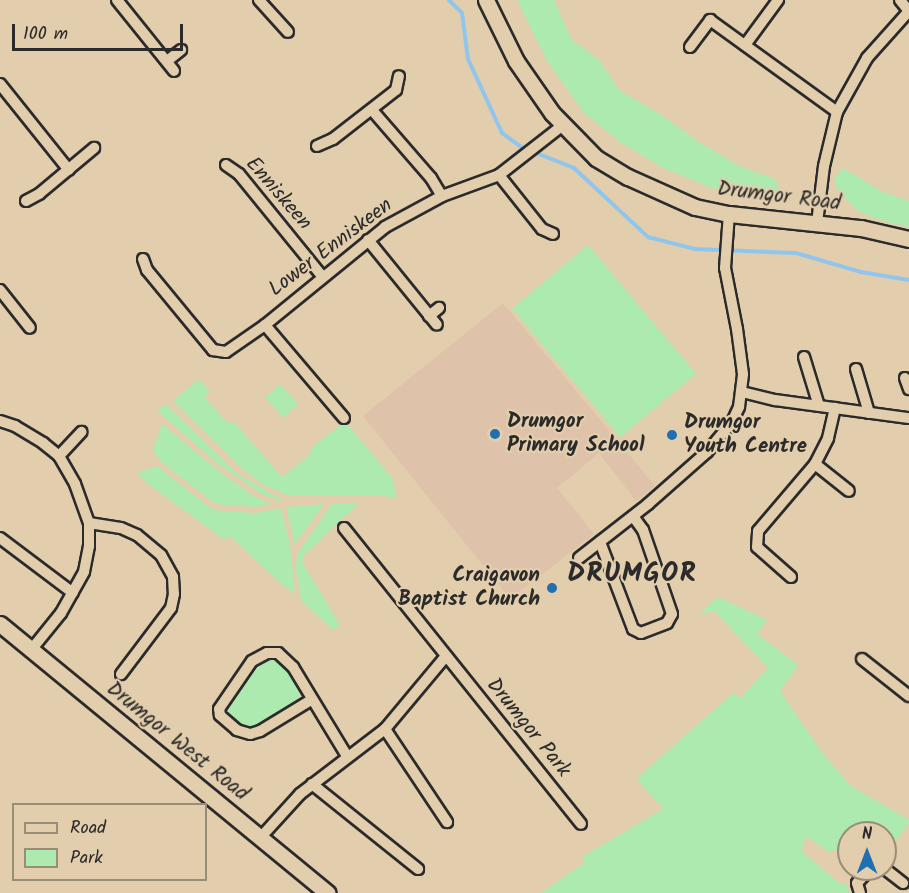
<!DOCTYPE html>
<style>
body{margin:0}
#map{position:relative;width:909px;height:893px;overflow:hidden;background:#e2cdac;font-family:Kalam,sans-serif}
div>[style]{position:absolute}
.built>*{inset:0;background:#dec2aa}
.green>*{inset:0;background:#adeaaf;transform-origin:0 0}
.stream>*{height:4px;margin:-2px;padding:0 2px;transform-origin:2px;border-radius:2px;background:#90c6ee}
.roads{filter:drop-shadow(2px 0 #2b2b2b) drop-shadow(-2px 0 #2b2b2b) drop-shadow(0 2px #2b2b2b) drop-shadow(0 -2px #2b2b2b)}
.street>*{height:10px;margin:-5px;padding:0 5px;transform-origin:5px;border-radius:5px;background:#e2cdac}
.secondary>*{height:15px;margin:-7.5px;padding:0 7.5px;transform-origin:7.5px;border-radius:7.5px;background:#e2cdac}
.dots>*{width:16px;height:16px;translate:-50% -50%;box-sizing:border-box;border:3px solid #e2cdac;border-radius:50%}
span{translate:-50% -50%;white-space:nowrap;text-align:center;line-height:1.15;-webkit-text-stroke:4.5px #e2cdac;paint-order:stroke}
.street-label{font-size:21px;color:#2b2b2b}
.poi-label{font-size:21px;color:#2b2b2b;font-weight:700}
.left{translate:0 -50%;text-align:left}
.right{translate:-100% -50%;text-align:right}
.district-label{font-size:27px;color:#2b2b2b;font-weight:700;letter-spacing:1.5px}
.legend{position:absolute;left:12px;top:803px;width:195px;height:78px;box-sizing:border-box;background:#e2cdac;border:2px solid #998c78;margin:0;padding:8px 10px;list-style:none;font-size:18px;color:#2b2b2b}
.legend li{display:flex;align-items:center;gap:12px;height:30px}
.legend b{width:30px;border:2px solid #998c78}
.north{position:absolute;left:837px;top:821px;width:60px;height:60px;box-sizing:border-box;background:#e2cdac;border:2px solid #998c78;border-radius:50%;rotate:0deg;font-size:16px;font-weight:700;line-height:24px;text-align:center;color:#2b2b2b}
.north::after{content:'';display:block;margin:auto;width:21px;height:27px;background:#1f6fb2;clip-path:polygon(50% 0,100% 100%,50% 72%,0 100%)}
.scale{position:absolute;left:12px;top:24px;width:171px;height:27px;box-sizing:border-box;border:3px solid #2b2b2b;border-top:0;padding-left:8px;font-size:18px;line-height:21px;white-space:nowrap;color:#2b2b2b;-webkit-text-stroke:4px #e2cdac;paint-order:stroke}
</style>
<div id="map">
<div class="built">
<i style="clip-path:polygon(503px 303px,655px 486px,636px 501px,599px 453px,557px 488px,594px 534px,510px 599px,363px 416px)"></i>
</div>
<div class="green">
<i style="clip-path:polygon(517px 0,554px 0,572px 40px,599px 60px,620px 91px,660px 114px,699px 142px,741px 167px,775px 179px,781px 193px,773px 202px,732px 196px,663px 168px,620px 142px,584px 113px,547px 61px)"></i>
<i style="clip-path:polygon(843px 168px,883px 192px,909px 201px,909px 227px,883px 221px,857px 211px,837px 189px,834px 178px)"></i>
<i style="left:588px;top:245px;width:168px;height:99px;rotate:50deg"></i>
<i style="clip-path:polygon(199px 379px,210px 391px,204px 397px,229px 424px,233px 421px,282px 477px,312px 453px,309px 450px,345px 421px,392px 478px,397px 498px,376px 495px,289px 496px,262px 484px,241px 468px,173px 401px)"></i>
<i style="left:280px;top:384px;width:27px;height:20px;rotate:48deg"></i>
<i style="clip-path:polygon(166px 404px,236px 473px,283px 500px,280px 501px,260px 493px,217px 463px,157px 411px)"></i>
<i style="clip-path:polygon(162px 424px,224px 475px,254px 496px,271px 504px,254px 507px,215px 504px,160px 461px,153px 450px)"></i>
<i style="clip-path:polygon(157px 466px,213px 510px,255px 513px,281px 508px,290px 544px,295px 593px,283px 586px,231px 537px,223px 539px,148px 484px,137px 473px)"></i>
<i style="clip-path:polygon(324px 504px,295px 544px,286px 507px)"></i>
<i style="clip-path:polygon(332px 504px,358px 504px,304px 555px,302px 562px,340px 625px,333px 630px,301px 600px,296px 568px,297px 554px)"></i>
<i style="clip-path:polygon(718px 597px,767px 620px,757px 634px,798px 665px,780px 691px,823px 754px,851px 786px,909px 820px,909px 823px,885px 856px,885px 833px,849px 833px,849px 866px,844px 864px,847px 856px,835px 849px,830px 853px,806px 836px,801px 851px,839px 883px,846px 883px,850px 893px,541px 893px,584px 863px,582px 857px,663px 809px,636px 779px,733px 693px,740px 698px,768px 668px,714px 611px,698px 615px)"></i>
<i style="clip-path:polygon(268px 658px,282px 663px,299px 691px,299px 697px,295px 704px,252px 728px,242px 727px,231px 718px,226px 711px,226px 703px,256px 665px)"></i>
</div>
<div class="stream">
<i style="left:449px;top:0;width:18px;rotate:45deg"></i>
<i style="left:462px;top:13px;width:46px;rotate:82.6deg"></i>
<i style="left:468px;top:59px;width:81px;rotate:65.3deg"></i>
<i style="left:502px;top:133px;width:24px;rotate:36deg"></i>
<i style="left:521px;top:147px;width:57px;rotate:21.6deg"></i>
<i style="left:574px;top:168px;width:101px;rotate:43deg"></i>
<i style="left:648px;top:237px;width:49px;rotate:14.3deg"></i>
<i style="left:695px;top:249px;width:101px;rotate:2.3deg"></i>
<i style="left:796px;top:253px;width:68px;rotate:16.3deg"></i>
<i style="left:861px;top:272px;width:49px;rotate:9.5deg"></i>
</div>
<div class="roads">
<div class="street">
<i style="left:117px;top:0;width:91px;rotate:51.2deg"></i>
<i style="left:259px;top:0;width:43px;rotate:47.8deg"></i>
<i style="left:900px;top:0;width:14px;rotate:51deg"></i>
<i style="left:745px;top:45px;width:56px;rotate:-53.7deg"></i>
<i style="left:690px;top:47px;width:34px;rotate:-53deg"></i>
<i style="left:710px;top:20px;width:157px;rotate:35.9deg"></i>
<i style="left:167px;top:61px;width:18px;rotate:-38deg"></i>
<i style="left:0;top:84px;width:110px;rotate:51.3deg"></i>
<i style="left:372px;top:110px;width:90px;rotate:49.1deg"></i>
<i style="left:431px;top:178px;width:21px;rotate:59deg"></i>
<i style="left:317px;top:146px;width:17px;rotate:-24deg"></i>
<i style="left:333px;top:139px;width:80px;rotate:-37.9deg"></i>
<i style="left:396px;top:90px;width:14px;rotate:-78deg"></i>
<i style="left:226px;top:165px;width:16px;rotate:35deg"></i>
<i style="left:239px;top:174px;width:132px;rotate:50.9deg"></i>
<i style="left:499px;top:175px;width:69px;rotate:51.5deg"></i>
<i style="left:542px;top:229px;width:12px;rotate:24deg"></i>
<i style="left:26px;top:201px;width:15px;rotate:-28deg"></i>
<i style="left:39px;top:194px;width:72px;rotate:-39.9deg"></i>
<i style="left:817px;top:223px;width:57px;rotate:-83deg"></i>
<i style="left:824px;top:166px;width:56px;rotate:-76.5deg"></i>
<i style="left:837px;top:112px;width:62px;rotate:-60.9deg"></i>
<i style="left:867px;top:58px;width:63px;rotate:-48.2deg"></i>
<i style="left:368px;top:240px;width:109px;rotate:50.9deg"></i>
<i style="left:143px;top:259px;width:12px;rotate:70deg"></i>
<i style="left:147px;top:270px;width:104px;rotate:50.5deg"></i>
<i style="left:213px;top:350px;width:13px;rotate:9deg"></i>
<i style="left:226px;top:352px;width:47px;rotate:-34.7deg"></i>
<i style="left:265px;top:325px;width:155px;rotate:-39.2deg"></i>
<i style="left:385px;top:227px;width:65px;rotate:-28.5deg"></i>
<i style="left:442px;top:196px;width:61px;rotate:-20.2deg"></i>
<i style="left:499px;top:175px;width:81px;rotate:-38deg"></i>
<i style="left:0;top:290px;width:48px;rotate:51.7deg"></i>
<i style="left:429px;top:316px;width:13px;rotate:-39deg"></i>
<i style="left:265px;top:325px;width:122px;rotate:49.7deg"></i>
<i style="left:804px;top:357px;width:51px;rotate:73deg"></i>
<i style="left:856px;top:369px;width:46px;rotate:73.5deg"></i>
<i style="left:905px;top:378px;width:12px;rotate:70deg"></i>
<i style="left:742px;top:392px;width:34px;rotate:14deg"></i>
<i style="left:775px;top:400px;width:135px;rotate:7.7deg"></i>
<i style="left:0;top:421px;width:16px;rotate:18deg"></i>
<i style="left:15px;top:426px;width:33px;rotate:31deg"></i>
<i style="left:43px;top:443px;width:21px;rotate:39deg"></i>
<i style="left:59px;top:456px;width:32px;rotate:60deg"></i>
<i style="left:75px;top:484px;width:41px;rotate:70.3deg"></i>
<i style="left:89px;top:523px;width:23px;rotate:90deg"></i>
<i style="left:89px;top:546px;width:26px;rotate:101deg"></i>
<i style="left:84px;top:572px;width:47px;rotate:119.3deg"></i>
<i style="left:61px;top:613px;width:48px;rotate:129deg"></i>
<i style="left:59px;top:456px;width:33px;rotate:-47deg"></i>
<i style="left:815px;top:464px;width:43px;rotate:38.5deg"></i>
<i style="left:89px;top:523px;width:32px;rotate:9deg"></i>
<i style="left:121px;top:528px;width:17px;rotate:24deg"></i>
<i style="left:137px;top:535px;width:31px;rotate:40deg"></i>
<i style="left:161px;top:555px;width:25px;rotate:61deg"></i>
<i style="left:173px;top:577px;width:17px;rotate:87deg"></i>
<i style="left:174px;top:594px;width:14px;rotate:102deg"></i>
<i style="left:171px;top:608px;width:83px;rotate:127.1deg"></i>
<i style="left:344px;top:528px;width:379px;rotate:51.3deg"></i>
<i style="left:0;top:538px;width:91px;rotate:37deg"></i>
<i style="left:600px;top:542px;width:93px;rotate:69.2deg"></i>
<i style="left:633px;top:629px;width:9px;rotate:27deg"></i>
<i style="left:641px;top:633px;width:28px;rotate:-21deg"></i>
<i style="left:667px;top:623px;width:10px;rotate:-61deg"></i>
<i style="left:672px;top:614px;width:89px;rotate:-109deg"></i>
<i style="left:643px;top:530px;width:17px;rotate:-126deg"></i>
<i style="left:579px;top:558px;width:88px;rotate:-38deg"></i>
<i style="left:648px;top:504px;width:79px;rotate:-41.4deg"></i>
<i style="left:707px;top:452px;width:39px;rotate:-50deg"></i>
<i style="left:732px;top:422px;width:17px;rotate:-65deg"></i>
<i style="left:739px;top:407px;width:33px;rotate:-83deg"></i>
<i style="left:743px;top:374px;width:45px;rotate:-97.6deg"></i>
<i style="left:737px;top:329px;width:62px;rotate:-101.1deg"></i>
<i style="left:725px;top:268px;width:54px;rotate:-85.8deg"></i>
<i style="left:791px;top:577px;width:45px;rotate:-138.6deg"></i>
<i style="left:757px;top:547px;width:16px;rotate:-86deg"></i>
<i style="left:758px;top:531px;width:88px;rotate:-49.6deg"></i>
<i style="left:815px;top:464px;width:29px;rotate:-63deg"></i>
<i style="left:828px;top:438px;width:31px;rotate:-77deg"></i>
<i style="left:862px;top:659px;width:60px;rotate:38.2deg"></i>
<i style="left:311px;top:700px;width:60px;rotate:148.7deg"></i>
<i style="left:260px;top:731px;width:10px;rotate:163deg"></i>
<i style="left:250px;top:734px;width:14px;rotate:-163deg"></i>
<i style="left:237px;top:730px;width:23px;rotate:-139deg"></i>
<i style="left:220px;top:715px;width:6px;rotate:-99deg"></i>
<i style="left:219px;top:709px;width:58px;rotate:-55.5deg"></i>
<i style="left:252px;top:661px;width:17px;rotate:-28deg"></i>
<i style="left:267px;top:653px;width:11px"></i>
<i style="left:278px;top:653px;width:21px;rotate:43deg"></i>
<i style="left:293px;top:667px;width:104px;rotate:58.8deg"></i>
<i style="left:385px;top:729px;width:112px;rotate:56.3deg"></i>
<i style="left:312px;top:784px;width:136px;rotate:38.7deg"></i>
<i style="left:261px;top:837px;width:58px;rotate:-47.8deg"></i>
<i style="left:300px;top:794px;width:107px;rotate:-37.4deg"></i>
<i style="left:385px;top:729px;width:95px;rotate:-50.1deg"></i>
<i style="left:885px;top:869px;width:23px;rotate:38deg"></i>
<i style="left:860px;top:893px;width:10px;rotate:-107deg"></i>
<i style="left:857px;top:883px;width:19px;rotate:-47deg"></i>
</div>
<div class="secondary">
<i style="left:486px;top:0;width:68px;rotate:63.8deg"></i>
<i style="left:516px;top:61px;width:63px;rotate:55.3deg"></i>
<i style="left:552px;top:113px;width:63px;rotate:45.6deg"></i>
<i style="left:596px;top:158px;width:37px;rotate:31deg"></i>
<i style="left:628px;top:177px;width:73px;rotate:24.1deg"></i>
<i style="left:695px;top:207px;width:35px;rotate:12deg"></i>
<i style="left:729px;top:214px;width:133px;rotate:6.1deg"></i>
<i style="left:861px;top:228px;width:49px;rotate:12.9deg"></i>
<i style="left:0;top:624px;width:424px;rotate:39.4deg"></i>
</div>
</div>
<div class="dots">
<i style="left:495px;top:434px;background:#1f6fb2"></i>
<i style="left:672px;top:435px;background:#1f6fb2"></i>
<i style="left:552px;top:588px;background:#1f6fb2"></i>
</div>
<div class="street-label">
<span style="left:278px;top:194px;rotate:49deg">Enniskeen</span>
<span style="left:779px;top:197px;rotate:7deg">Drumgor Road</span>
<span style="left:331px;top:248px;rotate:-37deg">Lower Enniskeen</span>
<span style="left:528px;top:728px;rotate:51deg">Drumgor Park</span>
<span style="left:177px;top:742px;rotate:39deg">Drumgor West Road</span>
</div>
<div class="poi-label">
<span class="left" style="left:507px;top:434px">Drumgor<br>Primary School</span>
<span class="left" style="left:684px;top:435px">Drumgor<br>Youth Centre</span>
<span class="right" style="left:540px;top:588px">Craigavon<br>Baptist Church</span>
</div>
<div class="district-label">
<span style="left:632px;top:574px">DRUMGOR</span>
</div>
<ul class="legend">
<li><b style="height:8px;background:#e2cdac"></b>Road</li>
<li><b style="height:16px;background:#adeaaf"></b>Park</li>
</ul>
<div class="north">N</div>
<div class="scale">100 m</div>
</div>
